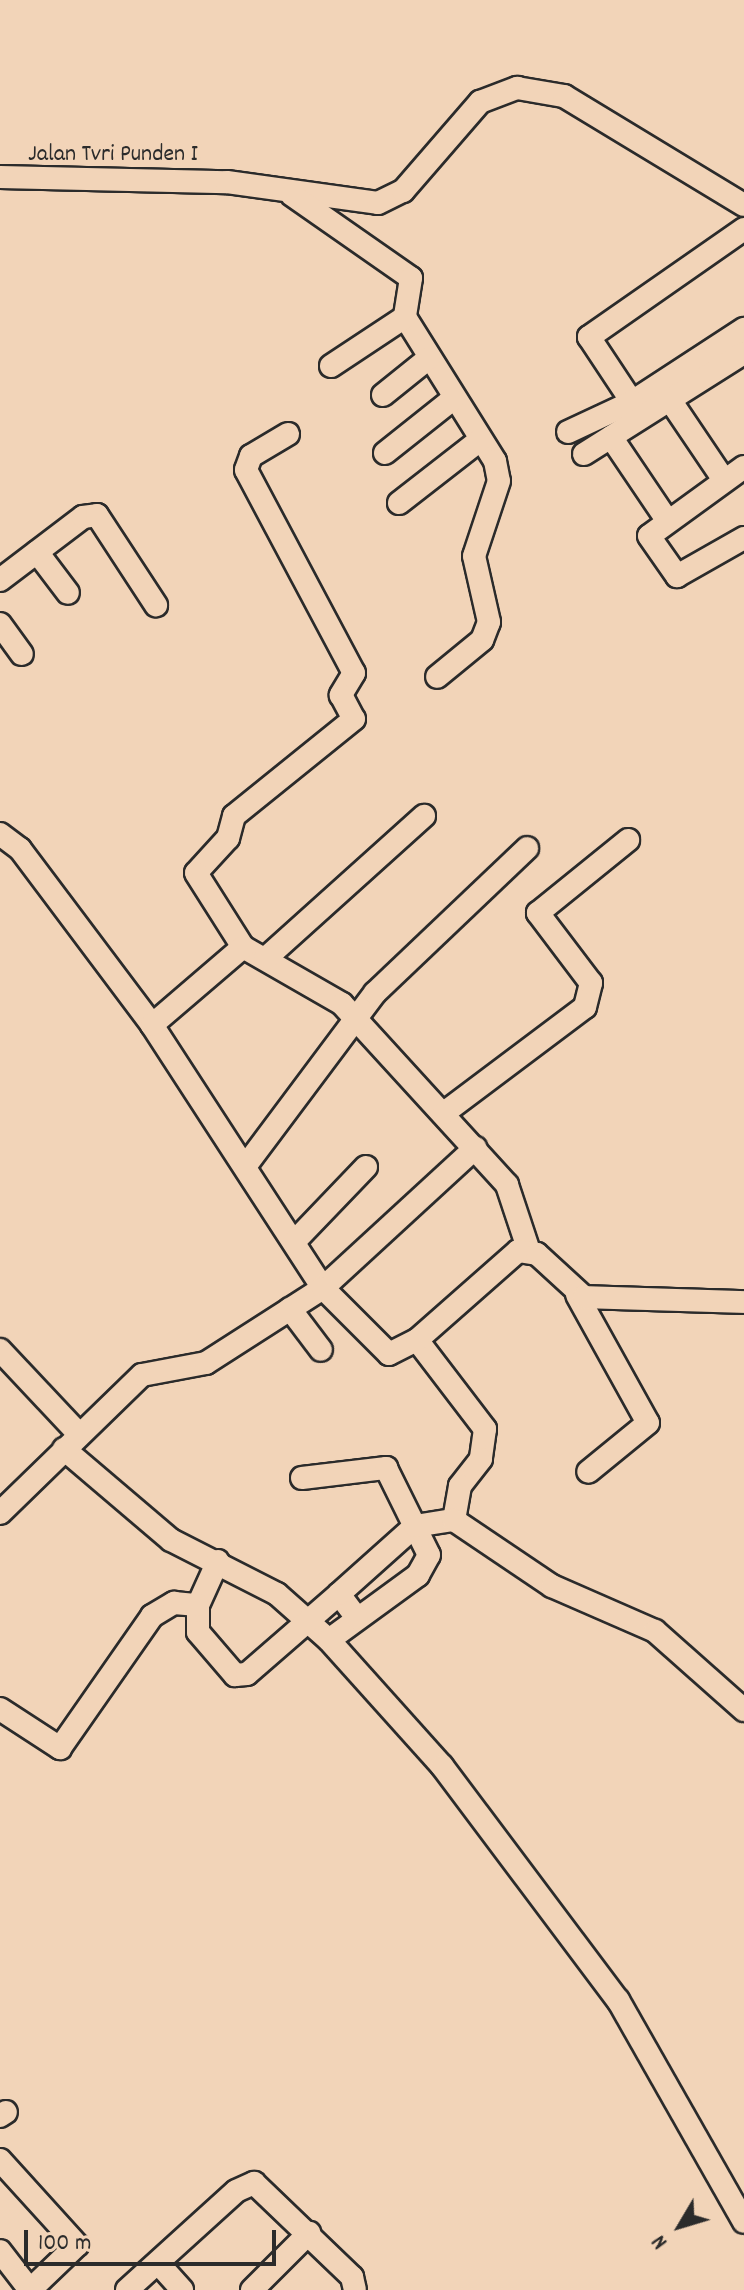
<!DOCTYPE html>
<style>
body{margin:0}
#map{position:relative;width:744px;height:2290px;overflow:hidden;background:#f2d4b8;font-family:Dekko,sans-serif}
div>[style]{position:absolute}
.roads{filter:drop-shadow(2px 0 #2b2b2b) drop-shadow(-2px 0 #2b2b2b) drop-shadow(0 2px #2b2b2b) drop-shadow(0 -2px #2b2b2b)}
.minor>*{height:22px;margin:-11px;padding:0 11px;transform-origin:11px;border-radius:11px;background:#f2d4b8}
span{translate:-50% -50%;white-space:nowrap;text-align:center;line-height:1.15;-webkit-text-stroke:8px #f2d4b8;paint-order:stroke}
.street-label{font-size:24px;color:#2b2b2b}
.north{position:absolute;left:640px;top:2186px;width:80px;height:80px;-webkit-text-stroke:6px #f2d4b8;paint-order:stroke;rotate:232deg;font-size:22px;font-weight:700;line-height:32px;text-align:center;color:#2b2b2b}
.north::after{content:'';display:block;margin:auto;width:28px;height:36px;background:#2b2b2b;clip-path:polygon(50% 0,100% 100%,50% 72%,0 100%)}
.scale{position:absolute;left:24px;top:2230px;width:252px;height:36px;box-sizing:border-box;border:4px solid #2b2b2b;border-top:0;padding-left:10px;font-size:24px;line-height:28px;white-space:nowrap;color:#2b2b2b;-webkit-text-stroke:6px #f2d4b8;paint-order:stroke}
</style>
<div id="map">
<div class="roads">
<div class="minor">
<i style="left:0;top:177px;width:227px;rotate:1.3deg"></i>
<i style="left:227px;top:182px;width:152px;rotate:7.9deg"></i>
<i style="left:378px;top:203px;width:28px;rotate:-26deg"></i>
<i style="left:403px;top:191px;width:118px;rotate:-49.1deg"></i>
<i style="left:480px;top:102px;width:40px;rotate:-21deg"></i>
<i style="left:517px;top:88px;width:48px;rotate:9.7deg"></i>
<i style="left:564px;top:96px;width:210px;rotate:31.2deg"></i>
<i style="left:292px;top:195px;width:145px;rotate:34.9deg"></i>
<i style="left:411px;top:278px;width:39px;rotate:99deg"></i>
<i style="left:405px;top:317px;width:170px;rotate:58deg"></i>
<i style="left:495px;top:461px;width:20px;rotate:79deg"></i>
<i style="left:499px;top:481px;width:79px;rotate:108.4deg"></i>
<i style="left:474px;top:556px;width:68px;rotate:77.2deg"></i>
<i style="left:489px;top:622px;width:19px;rotate:111deg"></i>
<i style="left:482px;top:640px;width:58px;rotate:140.6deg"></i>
<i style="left:744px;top:229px;width:189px;rotate:145.1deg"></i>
<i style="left:589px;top:337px;width:78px;rotate:56.5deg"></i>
<i style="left:632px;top:402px;width:134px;rotate:-33.1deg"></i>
<i style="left:331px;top:366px;width:89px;rotate:-33.5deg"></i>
<i style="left:383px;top:395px;width:59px;rotate:-38.8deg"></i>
<i style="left:670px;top:400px;width:97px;rotate:56deg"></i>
<i style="left:568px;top:432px;width:71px;rotate:-25.1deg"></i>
<i style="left:288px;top:434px;width:43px;rotate:149.3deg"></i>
<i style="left:251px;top:456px;width:15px;rotate:110deg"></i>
<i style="left:246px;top:470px;width:230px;rotate:62deg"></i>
<i style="left:354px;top:673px;width:26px;rotate:121deg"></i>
<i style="left:341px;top:695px;width:27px;rotate:62deg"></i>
<i style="left:354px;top:719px;width:154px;rotate:141.1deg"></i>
<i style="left:234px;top:816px;width:23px;rotate:105deg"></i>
<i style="left:228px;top:838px;width:47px;rotate:132.4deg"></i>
<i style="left:196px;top:873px;width:88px;rotate:57.6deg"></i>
<i style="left:243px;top:947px;width:114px;rotate:29.9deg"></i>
<i style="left:342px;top:1004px;width:245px;rotate:47.6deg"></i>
<i style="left:507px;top:1185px;width:70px;rotate:71.6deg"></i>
<i style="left:611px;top:437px;width:100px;rotate:56deg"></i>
<i style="left:385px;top:453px;width:87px;rotate:-38.5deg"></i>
<i style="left:584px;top:454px;width:189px;rotate:-32.3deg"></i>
<i style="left:744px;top:467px;width:117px;rotate:144deg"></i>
<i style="left:649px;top:536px;width:49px;rotate:55deg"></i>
<i style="left:677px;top:576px;width:77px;rotate:-29.6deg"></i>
<i style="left:399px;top:503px;width:103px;rotate:-37.9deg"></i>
<i style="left:37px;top:552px;width:51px;rotate:52.9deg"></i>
<i style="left:0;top:580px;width:104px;rotate:-37.2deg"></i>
<i style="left:83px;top:517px;width:14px;rotate:-8deg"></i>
<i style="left:97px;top:515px;width:108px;rotate:56.8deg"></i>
<i style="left:0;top:624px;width:37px;rotate:54deg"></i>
<i style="left:0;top:834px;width:25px;rotate:37deg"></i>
<i style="left:20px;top:849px;width:220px;rotate:53.1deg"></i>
<i style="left:152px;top:1025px;width:314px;rotate:57deg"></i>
<i style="left:323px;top:1288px;width:207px;rotate:-42.6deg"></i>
<i style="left:265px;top:959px;width:214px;rotate:-42deg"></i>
<i style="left:152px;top:1025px;width:120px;rotate:-40.6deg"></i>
<i style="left:444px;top:1113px;width:176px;rotate:-36.9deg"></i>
<i style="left:585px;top:1007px;width:25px;rotate:-76deg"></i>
<i style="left:591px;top:983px;width:88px;rotate:-127.1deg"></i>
<i style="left:538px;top:913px;width:116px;rotate:-39deg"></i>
<i style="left:247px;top:1164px;width:214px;rotate:-53.2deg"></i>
<i style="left:375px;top:993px;width:210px;rotate:-43.6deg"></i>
<i style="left:294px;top:1242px;width:104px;rotate:-46.2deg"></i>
<i style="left:577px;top:1295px;width:146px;rotate:61deg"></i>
<i style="left:648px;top:1423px;width:77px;rotate:140.8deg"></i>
<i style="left:290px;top:1309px;width:51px;rotate:52.9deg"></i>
<i style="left:417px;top:1340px;width:112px;rotate:52.6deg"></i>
<i style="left:485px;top:1429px;width:30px;rotate:98deg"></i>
<i style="left:481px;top:1459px;width:34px;rotate:128deg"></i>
<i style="left:460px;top:1486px;width:35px;rotate:100deg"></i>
<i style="left:0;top:1350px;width:115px;rotate:46.8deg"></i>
<i style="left:64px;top:1449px;width:140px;rotate:40.4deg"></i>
<i style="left:171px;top:1540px;width:119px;rotate:27deg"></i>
<i style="left:277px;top:1594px;width:69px;rotate:41.5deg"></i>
<i style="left:329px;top:1640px;width:169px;rotate:48.1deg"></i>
<i style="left:442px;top:1766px;width:293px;rotate:53.1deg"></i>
<i style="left:618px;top:2000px;width:255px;rotate:60.4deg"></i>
<i style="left:302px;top:1478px;width:85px;rotate:-6.8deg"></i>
<i style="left:386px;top:1468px;width:97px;rotate:63.7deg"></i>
<i style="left:429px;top:1555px;width:23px;rotate:119deg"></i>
<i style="left:418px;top:1575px;width:110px;rotate:143.9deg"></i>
<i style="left:0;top:1513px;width:198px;rotate:-44.2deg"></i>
<i style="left:142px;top:1375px;width:65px;rotate:-10.6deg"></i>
<i style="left:206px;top:1363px;width:139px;rotate:-32.7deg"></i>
<i style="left:323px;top:1288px;width:93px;rotate:45deg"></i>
<i style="left:389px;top:1354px;width:31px;rotate:-27deg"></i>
<i style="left:417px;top:1340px;width:135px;rotate:-41.4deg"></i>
<i style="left:518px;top:1251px;width:19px;rotate:9deg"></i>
<i style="left:537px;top:1254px;width:64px;rotate:42.5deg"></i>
<i style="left:584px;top:1297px;width:160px;rotate:1.8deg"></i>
<i style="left:218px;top:1561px;width:48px;rotate:114.4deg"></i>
<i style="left:198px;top:1605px;width:27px;rotate:90deg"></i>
<i style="left:198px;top:1632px;width:57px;rotate:49.3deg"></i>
<i style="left:235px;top:1675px;width:12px;rotate:-5deg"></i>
<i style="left:247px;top:1674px;width:122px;rotate:-41deg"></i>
<i style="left:357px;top:1618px;width:30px;rotate:-127deg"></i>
<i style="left:339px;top:1594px;width:102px;rotate:-41.8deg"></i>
<i style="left:415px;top:1526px;width:39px;rotate:-9deg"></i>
<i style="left:454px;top:1520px;width:118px;rotate:34deg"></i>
<i style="left:552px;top:1586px;width:112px;rotate:23.6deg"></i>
<i style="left:655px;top:1631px;width:119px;rotate:41.6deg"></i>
<i style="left:0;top:1709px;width:72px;rotate:33deg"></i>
<i style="left:60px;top:1748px;width:161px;rotate:-55.1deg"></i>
<i style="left:152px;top:1616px;width:26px;rotate:-31deg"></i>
<i style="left:174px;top:1603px;width:24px;rotate:5deg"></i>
<i style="left:0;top:2116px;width:7px;rotate:-34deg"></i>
<i style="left:0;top:2160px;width:115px;rotate:47.8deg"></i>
<i style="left:77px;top:2245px;width:65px;rotate:136.2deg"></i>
<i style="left:30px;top:2290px;width:49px;rotate:-127.6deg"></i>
<i style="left:158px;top:2263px;width:36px;rotate:48deg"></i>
<i style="left:127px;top:2290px;width:147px;rotate:-42.2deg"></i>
<i style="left:236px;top:2191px;width:20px;rotate:-24deg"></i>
<i style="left:254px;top:2183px;width:136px;rotate:43.8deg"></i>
<i style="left:352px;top:2277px;width:13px;rotate:77deg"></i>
<i style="left:252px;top:2290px;width:81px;rotate:-45deg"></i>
</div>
</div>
<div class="street-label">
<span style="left:113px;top:156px">Jalan Tvri Punden I</span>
</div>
<div class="north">N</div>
<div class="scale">100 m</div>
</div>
